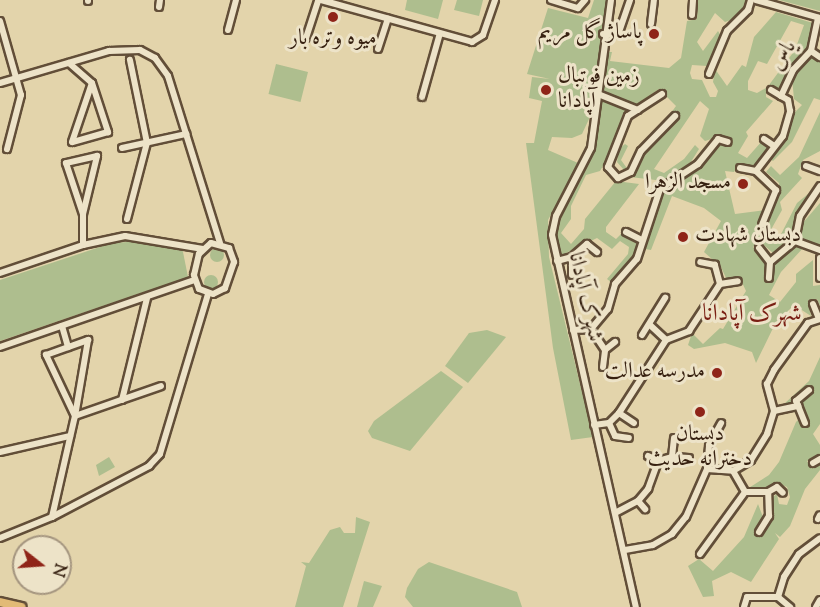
<!DOCTYPE html>
<meta charset="utf-8">
<style>
body{margin:0}
#map{position:relative;width:820px;height:607px;overflow:hidden;background:#e3d4ab;font-family:"Sorts Mill Goudy",Amiri,serif}
div>[style]{position:absolute}
.green>*{inset:0;background:#aebe8e;transform-origin:0 0}
.round{border-radius:50%}
.roads{filter:drop-shadow(2px 0 #624e38) drop-shadow(-2px 0 #624e38) drop-shadow(0 2px #624e38) drop-shadow(0 -2px #624e38)}
.minor>*{height:6px;margin:-3px;padding:0 3px;transform-origin:3px;border-radius:3px;background:#ede3c8}
.major>*{height:8px;margin:-4px;padding:0 4px;transform-origin:4px;border-radius:4px;background:#e2ba76}
.dots>*{width:16px;height:16px;translate:-50% -50%;box-sizing:border-box;border:3px solid #ede3c8;border-radius:50%}
span{translate:-50% -50%;white-space:nowrap;text-align:center;line-height:1.15;-webkit-text-stroke:6px #ede3c8;paint-order:stroke}
.poi-label{font-size:22px;color:#372111}
.right{translate:-100% -50%;text-align:right}
.left{translate:0 -50%;text-align:left}
.street-label{font-size:22px;color:#372111}
.neighbourhood-label{font-size:24px;color:#7a1f14}
.north{position:absolute;left:12px;top:535px;width:60px;height:60px;box-sizing:border-box;background:#ede3c8;border:2px solid #a4957f;border-radius:50%;rotate:107deg;font-size:16px;font-weight:700;line-height:24px;text-align:center;color:#372111}
.north::after{content:'';display:block;margin:auto;width:21px;height:27px;background:#8f2418;clip-path:polygon(50% 0,100% 100%,50% 72%,0 100%)}
</style>
<div id="map">
<div class="green">
<i style="clip-path:polygon(407px 0,443px 0,438px 19px,405px 10px)"></i>
<i style="clip-path:polygon(457px 0,483px 0,479px 16px,454px 10px)"></i>
<i style="clip-path:polygon(594px 0,608px 0,589px 119px,582px 134px,572px 138px,552px 137px,548px 150px,578px 163px,548px 220px,549px 257px,593px 437px,571px 440px,553px 348px,526px 143px,534px 143px,542px 101px,529px 98px,532px 77px,550px 79px,527px 74px,548px 8px,588px 18px)"></i>
<i style="clip-path:polygon(698px 0,747px 0,745px 9px,731px 20px,725px 22px,715px 13px,697px 42px,703px 51px,718px 31px,721px 36px,707px 66px,692px 65px,690px 73px,692px 79px,702px 80px,710px 97px,716px 97px,718px 91px,713px 82px,715px 69px,727px 86px,742px 65px,746px 67px,754px 37px,776px 12px,813px 23px,806px 49px,790px 68px,780px 90px,769px 85px,795px 50px,804px 25px,791px 21px,767px 64px,758px 61px,748px 81px,748px 90px,757px 93px,766px 88px,766px 97px,773px 101px,746px 132px,748px 136px,738px 153px,747px 158px,762px 141px,770px 146px,753px 166px,739px 163px,734px 172px,725px 171px,735px 214px,765px 210px,760px 225px,765px 227px,779px 191px,779px 183px,766px 172px,771px 166px,780px 175px,799px 157px,820px 112px,820px 151px,803px 160px,798px 174px,802px 178px,780px 202px,782px 210px,768px 235px,777px 242px,797px 203px,814px 189px,796px 216px,793px 237px,773px 253px,759px 241px,753px 247px,766px 263px,766px 279px,772px 280px,774px 264px,795px 245px,804px 247px,781px 272px,769px 295px,780px 302px,796px 282px,796px 274px,813px 260px,813px 286px,820px 285px,820px 306px,817px 299px,808px 300px,811px 316px,794px 305px,775px 324px,756px 363px,752px 352px,725px 343px,694px 349px,688px 345px,692px 333px,703px 344px,720px 328px,723px 329px,746px 291px,740px 278px,726px 278px,721px 267px,704px 252px,721px 221px,704px 208px,672px 196px,651px 250px,645px 249px,653px 212px,664px 190px,703px 162px,717px 144px,730px 140px,718px 137px,705px 141px,700px 136px,709px 109px,700px 101px,654px 169px,664px 173px,684px 159px,695px 145px,699px 149px,689px 165px,664px 181px,630px 177px,617px 162px,619px 149px,625px 144px,628px 146px,621px 160px,629px 171px,676px 106px,659px 89px,623px 114px,609px 156px,600px 171px,586px 175px,571px 206px,571px 219px,561px 233px,571px 244px,584px 229px,585px 219px,616px 181px,639px 184px,606px 227px,606px 232px,616px 239px,622px 233px,639px 243px,633px 257px,612px 283px,607px 279px,628px 254px,629px 247px,620px 241px,612px 249px,597px 238px,560px 256px,557px 240px,556px 227px,594px 152px,606px 52px,612px 52px,610px 61px,669px 68px,681px 58px,687px 21px,697px 19px)"></i>
<i style="clip-path:polygon(779px 0,820px 0,820px 11px)"></i>
<i style="clip-path:polygon(811px 57px,820px 61px,820px 100px,814px 98px,792px 142px,773px 161px,769px 158px,786px 139px,795px 112px,802px 105px,794px 99px,792px 78px)"></i>
<i style="left:276px;top:64px;width:33px;height:31px;rotate:14deg"></i>
<i style="clip-path:polygon(820px 203px,820px 248px,801px 241px,799px 234px,801px 225px)"></i>
<i style="clip-path:polygon(142px 241px,182px 247px,188px 277px,0 341px,0 280px,112px 243px)"></i>
<i class="round" style="left:210px;top:248px;width:14px;height:14px"></i>
<i class="round" style="left:204px;top:275px;width:14px;height:14px"></i>
<i style="clip-path:polygon(487px 330px,506px 337px,468px 383px,445px 366px,469px 333px)"></i>
<i style="clip-path:polygon(820px 357px,820px 424px,813px 434px,820px 445px,820px 454px,807px 461px,810px 466px,820px 461px,820px 470px,805px 489px,790px 526px,780px 537px,775px 533px,779px 539px,751px 582px,731px 572px,712px 581px,714px 596px,703px 597px,688px 566px,699px 559px,713px 571px,744px 537px,758px 504px,763px 517px,754px 533px,759px 537px,772px 519px,770px 499px,777px 494px,779px 504px,787px 505px,790px 497px,787px 487px,778px 483px,762px 494px,744px 497px,744px 491px,769px 475px,779px 462px,796px 422px,800px 418px,803px 425px,808px 425px,800px 401px,812px 391px,811px 386px,794px 399px,795px 404px,784px 404px,809px 381px)"></i>
<i style="clip-path:polygon(441px 371px,463px 387px,410px 451px,372px 438px,368px 431px,374px 421px)"></i>
<i style="clip-path:polygon(109px 457px,115px 467px,99px 476px,96px 465px)"></i>
<i style="clip-path:polygon(356px 517px,370px 522px,343px 607px,295px 607px,306px 566px,301px 562px,309px 563px,330px 530px,340px 527px,344px 533px,355px 533px)"></i>
<i style="clip-path:polygon(429px 562px,517px 592px,522px 607px,413px 607px,405px 597px,407px 588px,418px 569px)"></i>
<i style="clip-path:polygon(364px 581px,382px 586px,373px 607px,357px 607px)"></i>
</div>
<div class="roads">
<div class="minor">
<i style="left:321px;top:0;width:157px;rotate:15.5deg"></i>
<i style="left:472px;top:42px;width:13px;rotate:-32deg"></i>
<i style="left:483px;top:35px;width:37px;rotate:-71deg"></i>
<i style="left:551px;top:0;width:28px;rotate:17deg"></i>
<i style="left:578px;top:8px;width:11px;rotate:-49deg"></i>
<i style="left:611px;top:0;width:149px;rotate:97.7deg"></i>
<i style="left:591px;top:148px;width:76px;rotate:117.2deg"></i>
<i style="left:556px;top:216px;width:19px;rotate:102deg"></i>
<i style="left:552px;top:235px;width:381px;rotate:77.3deg"></i>
<i style="left:756px;top:0;width:66px;rotate:15.7deg"></i>
<i style="left:88px;top:1px;width:1px;rotate:-90deg"></i>
<i style="left:159px;top:7px;width:7px;rotate:-82deg"></i>
<i style="left:692px;top:15px;width:15px;rotate:-86deg"></i>
<i style="left:0;top:21px;width:77px;rotate:74.2deg"></i>
<i style="left:21px;top:95px;width:56px;rotate:104.5deg"></i>
<i style="left:651px;top:24px;width:24px;rotate:-83deg"></i>
<i style="left:228px;top:30px;width:31px;rotate:-75deg"></i>
<i style="left:603px;top:34px;width:15px;rotate:4deg"></i>
<i style="left:618px;top:35px;width:37px;rotate:-71deg"></i>
<i style="left:306px;top:38px;width:40px;rotate:-72deg"></i>
<i style="left:378px;top:49px;width:32px;rotate:-72deg"></i>
<i style="left:811px;top:51px;width:11px;rotate:34deg"></i>
<i style="left:69px;top:63px;width:30px;rotate:41deg"></i>
<i style="left:92px;top:83px;width:52px;rotate:71.9deg"></i>
<i style="left:108px;top:132px;width:37px;rotate:164deg"></i>
<i style="left:72px;top:142px;width:62px;rotate:-71.3deg"></i>
<i style="left:709px;top:74px;width:47px;rotate:-67.3deg"></i>
<i style="left:727px;top:31px;width:30px;rotate:-45deg"></i>
<i style="left:748px;top:10px;width:10px;rotate:-73deg"></i>
<i style="left:0;top:83px;width:114px;rotate:-16.4deg"></i>
<i style="left:109px;top:51px;width:31px;rotate:-2deg"></i>
<i style="left:140px;top:50px;width:17px;rotate:28deg"></i>
<i style="left:155px;top:58px;width:22px;rotate:54deg"></i>
<i style="left:168px;top:76px;width:175px;rotate:72.7deg"></i>
<i style="left:771px;top:90px;width:12px;rotate:31deg"></i>
<i style="left:598px;top:94px;width:43px;rotate:21.8deg"></i>
<i style="left:662px;top:94px;width:40px;rotate:147.1deg"></i>
<i style="left:628px;top:116px;width:55px;rotate:111.4deg"></i>
<i style="left:608px;top:167px;width:15px;rotate:48deg"></i>
<i style="left:618px;top:178px;width:14px;rotate:-25deg"></i>
<i style="left:631px;top:172px;width:23px;rotate:-65deg"></i>
<i style="left:641px;top:151px;width:49px;rotate:-45.8deg"></i>
<i style="left:422px;top:97px;width:66px;rotate:-74.3deg"></i>
<i style="left:764px;top:139px;width:11px;rotate:34deg"></i>
<i style="left:122px;top:148px;width:66px;rotate:-12.3deg"></i>
<i style="left:806px;top:166px;width:15px;rotate:20deg"></i>
<i style="left:740px;top:168px;width:16px;rotate:11deg"></i>
<i style="left:756px;top:171px;width:28px;rotate:44deg"></i>
<i style="left:776px;top:190px;width:37px;rotate:112deg"></i>
<i style="left:756px;top:171px;width:44px;rotate:-52.4deg"></i>
<i style="left:783px;top:136px;width:26px;rotate:-74deg"></i>
<i style="left:790px;top:111px;width:11px;rotate:-100deg"></i>
<i style="left:788px;top:100px;width:8px;rotate:-150deg"></i>
<i style="left:781px;top:96px;width:29px;rotate:-65deg"></i>
<i style="left:793px;top:70px;width:26px;rotate:-47deg"></i>
<i style="left:811px;top:51px;width:34px;rotate:-78deg"></i>
<i style="left:127px;top:219px;width:79px;rotate:-75.3deg"></i>
<i style="left:147px;top:143px;width:85px;rotate:-101.6deg"></i>
<i style="left:626px;top:232px;width:18px;rotate:27deg"></i>
<i style="left:795px;top:241px;width:27px;rotate:20deg"></i>
<i style="left:211px;top:243px;width:19px;rotate:16deg"></i>
<i style="left:229px;top:248px;width:15px;rotate:70deg"></i>
<i style="left:234px;top:262px;width:28px;rotate:109deg"></i>
<i style="left:225px;top:288px;width:13px;rotate:153deg"></i>
<i style="left:213px;top:294px;width:15px;rotate:-160deg"></i>
<i style="left:199px;top:289px;width:15px;rotate:-110deg"></i>
<i style="left:194px;top:275px;width:22px;rotate:-77deg"></i>
<i style="left:199px;top:254px;width:16px;rotate:-43deg"></i>
<i style="left:83px;top:245px;width:31px;rotate:-90deg"></i>
<i style="left:83px;top:214px;width:60px;rotate:-76.4deg"></i>
<i style="left:97px;top:156px;width:32px;rotate:167deg"></i>
<i style="left:66px;top:163px;width:54px;rotate:71.6deg"></i>
<i style="left:759px;top:248px;width:18px;rotate:52deg"></i>
<i style="left:770px;top:262px;width:16px;rotate:94deg"></i>
<i style="left:557px;top:261px;width:16px;rotate:-15deg"></i>
<i style="left:572px;top:257px;width:20px;rotate:-41deg"></i>
<i style="left:587px;top:244px;width:13px;rotate:39deg"></i>
<i style="left:770px;top:262px;width:33px;rotate:-40deg"></i>
<i style="left:795px;top:241px;width:25px;rotate:-79deg"></i>
<i style="left:800px;top:216px;width:36px;rotate:-56deg"></i>
<i style="left:0;top:273px;width:88px;rotate:-18.6deg"></i>
<i style="left:83px;top:245px;width:43px;rotate:-12.1deg"></i>
<i style="left:125px;top:236px;width:79px;rotate:9.5deg"></i>
<i style="left:572px;top:275px;width:18px;rotate:-90deg"></i>
<i style="left:820px;top:278px;width:20px;rotate:-90deg"></i>
<i style="left:720px;top:284px;width:18px;rotate:-9deg"></i>
<i style="left:813px;top:304px;width:16px;rotate:68deg"></i>
<i style="left:650px;top:325px;width:22px;rotate:43deg"></i>
<i style="left:62px;top:326px;width:22px;rotate:74deg"></i>
<i style="left:573px;top:330px;width:18px;rotate:-3deg"></i>
<i style="left:642px;top:335px;width:44px;rotate:-58.1deg"></i>
<i style="left:88px;top:340px;width:77px;rotate:99.7deg"></i>
<i style="left:75px;top:416px;width:68px;rotate:-115.4deg"></i>
<i style="left:46px;top:355px;width:45px;rotate:-19.7deg"></i>
<i style="left:0;top:347px;width:206px;rotate:-19deg"></i>
<i style="left:605px;top:350px;width:25px;rotate:-124deg"></i>
<i style="left:591px;top:329px;width:26px;rotate:-50deg"></i>
<i style="left:608px;top:309px;width:26px;rotate:-74deg"></i>
<i style="left:615px;top:284px;width:33px;rotate:-49deg"></i>
<i style="left:637px;top:259px;width:74px;rotate:-71.8deg"></i>
<i style="left:660px;top:189px;width:45px;rotate:-33.3deg"></i>
<i style="left:698px;top:164px;width:32px;rotate:-51deg"></i>
<i style="left:718px;top:139px;width:10px;rotate:17deg"></i>
<i style="left:603px;top:367px;width:17px;rotate:-83deg"></i>
<i style="left:605px;top:350px;width:13px;rotate:-39deg"></i>
<i style="left:122px;top:400px;width:105px;rotate:-76.2deg"></i>
<i style="left:774px;top:411px;width:28px;rotate:-105deg"></i>
<i style="left:767px;top:384px;width:16px;rotate:-63deg"></i>
<i style="left:774px;top:370px;width:58px;rotate:-54.1deg"></i>
<i style="left:808px;top:323px;width:13px;rotate:-18deg"></i>
<i style="left:619px;top:413px;width:18px;rotate:34deg"></i>
<i style="left:609px;top:423px;width:14px;rotate:65deg"></i>
<i style="left:615px;top:436px;width:14px;rotate:8deg"></i>
<i style="left:805px;top:423px;width:24px;rotate:-112deg"></i>
<i style="left:796px;top:401px;width:17px;rotate:-40deg"></i>
<i style="left:594px;top:425px;width:15px;rotate:-8deg"></i>
<i style="left:609px;top:423px;width:14px;rotate:-45deg"></i>
<i style="left:619px;top:413px;width:87px;rotate:-57.2deg"></i>
<i style="left:666px;top:340px;width:25px;rotate:-21deg"></i>
<i style="left:689px;top:331px;width:56px;rotate:-56.6deg"></i>
<i style="left:720px;top:284px;width:20px;rotate:-105deg"></i>
<i style="left:715px;top:265px;width:15px;rotate:-169deg"></i>
<i style="left:674px;top:438px;width:19px;rotate:96deg"></i>
<i style="left:672px;top:457px;width:17px;rotate:3deg"></i>
<i style="left:0;top:452px;width:72px;rotate:-12.9deg"></i>
<i style="left:648px;top:456px;width:11px;rotate:27deg"></i>
<i style="left:813px;top:463px;width:8px;rotate:-30deg"></i>
<i style="left:707px;top:469px;width:24px;rotate:-85deg"></i>
<i style="left:709px;top:445px;width:25px;rotate:-61deg"></i>
<i style="left:733px;top:471px;width:24px;rotate:60deg"></i>
<i style="left:638px;top:501px;width:11px;rotate:49deg"></i>
<i style="left:615px;top:513px;width:26px;rotate:-28deg"></i>
<i style="left:638px;top:501px;width:16px;rotate:-50deg"></i>
<i style="left:648px;top:489px;width:30px;rotate:-70deg"></i>
<i style="left:658px;top:461px;width:15px;rotate:-16deg"></i>
<i style="left:52px;top:517px;width:104px;rotate:-77.2deg"></i>
<i style="left:75px;top:416px;width:91px;rotate:-19.2deg"></i>
<i style="left:818px;top:519px;width:4px;rotate:-63deg"></i>
<i style="left:759px;top:532px;width:19px;rotate:-58deg"></i>
<i style="left:769px;top:516px;width:24px;rotate:-92deg"></i>
<i style="left:768px;top:492px;width:10px;rotate:-29deg"></i>
<i style="left:777px;top:487px;width:8px;rotate:45deg"></i>
<i style="left:0;top:538px;width:56px;rotate:-22deg"></i>
<i style="left:52px;top:517px;width:110px;rotate:-27.7deg"></i>
<i style="left:149px;top:466px;width:16px;rotate:-47deg"></i>
<i style="left:160px;top:454px;width:167px;rotate:-73.3deg"></i>
<i style="left:625px;top:550px;width:28px;rotate:-10deg"></i>
<i style="left:653px;top:545px;width:22px;rotate:-30deg"></i>
<i style="left:672px;top:534px;width:22px;rotate:-51deg"></i>
<i style="left:686px;top:517px;width:52px;rotate:-66.4deg"></i>
<i style="left:707px;top:469px;width:26px;rotate:4deg"></i>
<i style="left:733px;top:471px;width:21px;rotate:-31deg"></i>
<i style="left:751px;top:460px;width:31px;rotate:-58deg"></i>
<i style="left:767px;top:434px;width:24px;rotate:-73deg"></i>
<i style="left:774px;top:411px;width:25px;rotate:-12deg"></i>
<i style="left:700px;top:554px;width:77px;rotate:-54deg"></i>
<i style="left:745px;top:492px;width:23px"></i>
<i style="left:778px;top:597px;width:21px;rotate:-73deg"></i>
<i style="left:784px;top:577px;width:27px;rotate:-57deg"></i>
<i style="left:799px;top:554px;width:26px;rotate:-37deg"></i>
<i style="left:744px;top:607px;width:10px;rotate:-73deg"></i>
<i style="left:747px;top:597px;width:31px"></i>
<i style="left:778px;top:597px;width:16px;rotate:40deg"></i>
<i style="left:816px;top:607px;width:8px;rotate:-60deg"></i>
</div>
<div class="major">
<i style="left:0;top:602px;width:22px;rotate:13deg"></i>
</div>
</div>
<div class="dots">
<i style="left:333px;top:17px;background:#8f2418"></i>
<i style="left:654px;top:34px;background:#8f2418"></i>
<i style="left:546px;top:90px;background:#8f2418"></i>
<i style="left:743px;top:184px;background:#8f2418"></i>
<i style="left:683px;top:237px;background:#8f2418"></i>
<i style="left:717px;top:373px;background:#8f2418"></i>
<i style="left:700px;top:412px;background:#8f2418"></i>
</div>
<div class="poi-label">
<span class="right" style="left:642px;top:34px">پاساژ گل مریم</span>
<span style="left:333px;top:40px">میوه وتره بار</span>
<span class="left" style="left:558px;top:90px">زمین فوتبال<br>آپادانا</span>
<span class="right" style="left:731px;top:184px">مسجد الزهرا</span>
<span class="left" style="left:695px;top:237px">دبستان شهادت</span>
<span class="right" style="left:705px;top:373px">مدرسه عدالت</span>
<span style="left:700px;top:448px">دبستان<br>دخترانه حدیث</span>
</div>
<div class="street-label">
<span style="left:784px;top:56px;rotate:-57deg">یاس</span>
<span style="left:584px;top:297px;rotate:77deg">شهرک آپادانا</span>
</div>
<div class="neighbourhood-label">
<span style="left:752px;top:315px">شهرک آپادانا</span>
</div>
<div class="north">N</div>
</div>
